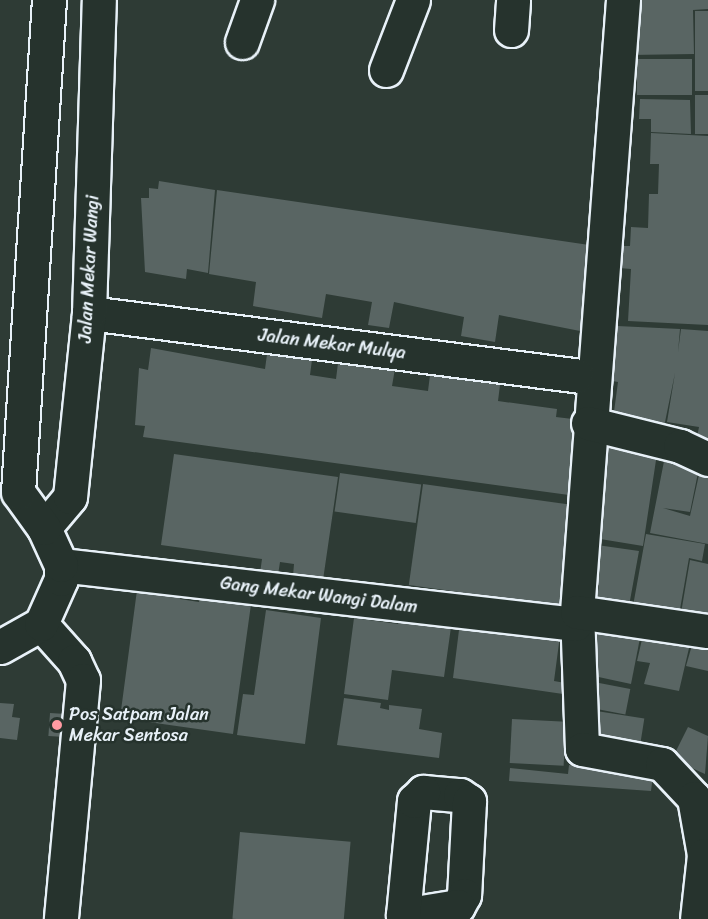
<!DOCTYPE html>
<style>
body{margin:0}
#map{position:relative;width:708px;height:919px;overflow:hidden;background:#2e3b35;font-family:Sriracha,sans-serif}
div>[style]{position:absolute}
.building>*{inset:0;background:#596563;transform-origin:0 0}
.roads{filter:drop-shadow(2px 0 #e8f1f8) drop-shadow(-2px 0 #e8f1f8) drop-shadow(0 2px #e8f1f8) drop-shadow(0 -2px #e8f1f8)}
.minor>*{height:33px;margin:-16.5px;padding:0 16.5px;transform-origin:16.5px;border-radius:16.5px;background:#26332d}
.dots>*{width:16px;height:16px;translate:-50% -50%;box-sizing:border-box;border:3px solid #26332d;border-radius:50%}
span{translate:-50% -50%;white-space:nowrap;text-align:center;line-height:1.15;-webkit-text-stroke:5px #26332d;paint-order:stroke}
.street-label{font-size:18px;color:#e8f1f8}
.poi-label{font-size:18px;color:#e8f1f8}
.left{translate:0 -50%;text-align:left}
</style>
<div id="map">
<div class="building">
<i style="clip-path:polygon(637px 0,708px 0,708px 9px,693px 10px,694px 54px,630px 55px)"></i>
<i style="left:695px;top:11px;width:13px;height:80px"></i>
<i style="left:637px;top:59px;width:55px;height:36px"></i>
<i style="left:695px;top:95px;width:13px;height:39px"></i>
<i style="clip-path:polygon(640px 99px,690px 100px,691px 134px,651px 132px,651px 119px,639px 119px)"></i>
<i style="clip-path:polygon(651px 133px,708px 136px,708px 325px,628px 321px,631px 269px,619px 268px,621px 246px,630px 246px,631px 227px,648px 228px,649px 194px,658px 194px,659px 164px,650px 164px)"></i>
<i style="clip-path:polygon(159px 181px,215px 190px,208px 273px,187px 269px,186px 279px,145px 272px,141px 198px,149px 198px,149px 188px,158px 189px)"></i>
<i style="clip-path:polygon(217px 190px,596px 246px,593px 282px,585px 280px,580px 331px,499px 315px,495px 342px,461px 336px,464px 317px,394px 302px,389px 328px,368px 325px,372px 302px,326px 294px,322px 318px,253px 306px,256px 282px,209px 274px)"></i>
<i style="clip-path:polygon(617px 326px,680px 329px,678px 352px,681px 329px,708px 331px,708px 449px,695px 447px,699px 427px,667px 422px,675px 373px,664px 427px,613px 419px,618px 382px,607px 380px)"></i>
<i style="clip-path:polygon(268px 347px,313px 352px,310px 375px,336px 379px,339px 355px,396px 363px,392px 386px,428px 391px,431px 367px,501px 377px,498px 401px,557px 409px,556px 417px,581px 420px,569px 495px,143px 437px,145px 426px,135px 425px,139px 368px,148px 370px,151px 348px,265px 369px)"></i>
<i style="clip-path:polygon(600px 439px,658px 447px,643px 546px,588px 537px,592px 507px,602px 509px,604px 498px,592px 497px)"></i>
<i style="clip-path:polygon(666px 451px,701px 458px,690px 512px,663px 508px,690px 516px,700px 470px,708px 472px,708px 544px,650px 533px)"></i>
<i style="clip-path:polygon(174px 454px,338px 477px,323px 580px,293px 576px,294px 564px,280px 562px,278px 575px,260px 573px,262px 559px,161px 545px)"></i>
<i style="left:340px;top:473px;width:82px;height:39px;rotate:8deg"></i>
<i style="left:423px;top:484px;width:157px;height:102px;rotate:8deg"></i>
<i style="clip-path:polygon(646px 534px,705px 544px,702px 561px,689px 558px,679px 615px,633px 606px)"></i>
<i style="clip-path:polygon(590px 544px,639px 551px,627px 617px,604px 613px,607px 599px,597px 598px,599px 585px,584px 583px)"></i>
<i style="clip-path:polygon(690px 560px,708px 564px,708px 624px,680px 619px)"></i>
<i style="clip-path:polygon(139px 575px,182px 580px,180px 599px,199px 602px,201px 583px,253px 590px,233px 734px,120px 718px)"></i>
<i style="clip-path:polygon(400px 606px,453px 613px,444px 677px,392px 670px,388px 700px,344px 694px,354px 618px,398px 624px)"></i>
<i style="clip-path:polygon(266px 610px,321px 618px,305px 744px,237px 735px,243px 694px,254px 695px)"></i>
<i style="clip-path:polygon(461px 614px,561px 628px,554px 681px,565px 683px,563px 694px,453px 678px)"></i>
<i style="clip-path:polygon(587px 617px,641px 633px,631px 684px,580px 673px)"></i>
<i style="clip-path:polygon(646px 622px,693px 631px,679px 691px,644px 684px,650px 663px,637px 661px)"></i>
<i style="clip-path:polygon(696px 631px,708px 634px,708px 671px,686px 666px)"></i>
<i style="left:594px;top:682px;width:37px;height:26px;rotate:11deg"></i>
<i style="clip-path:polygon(344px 698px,381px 703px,380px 708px,389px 710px,389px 705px,422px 709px,419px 729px,442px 733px,439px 758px,337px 745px)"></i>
<i style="clip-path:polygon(0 703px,14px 704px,12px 717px,20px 718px,17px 740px,0 738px)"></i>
<i style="left:590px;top:710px;width:55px;height:35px;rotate:9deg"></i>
<i style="left:50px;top:713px;width:16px;height:23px;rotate:4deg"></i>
<i style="left:512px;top:719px;width:54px;height:44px;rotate:3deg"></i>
<i style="clip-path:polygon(688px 727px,708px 736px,705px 774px,672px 759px)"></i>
<i style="clip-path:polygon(569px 765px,653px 775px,651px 791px,509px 781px,510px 768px,568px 774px)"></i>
<i style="left:240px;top:832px;width:111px;height:87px;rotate:5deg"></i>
</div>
<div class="roads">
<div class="minor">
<i style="left:623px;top:0;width:614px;rotate:94.3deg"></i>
<i style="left:577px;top:612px;width:137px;rotate:87.9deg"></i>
<i style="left:582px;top:749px;width:81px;rotate:10.6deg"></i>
<i style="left:662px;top:764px;width:47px;rotate:46.7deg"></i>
<i style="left:694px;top:798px;width:58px;rotate:80deg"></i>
<i style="left:704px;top:855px;width:64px;rotate:96.2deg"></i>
<i style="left:511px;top:30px;width:30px;rotate:-86deg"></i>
<i style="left:242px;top:42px;width:45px;rotate:-70.3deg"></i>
<i style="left:386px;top:70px;width:75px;rotate:-68.9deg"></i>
<i style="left:89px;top:313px;width:491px;rotate:7.3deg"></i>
<i style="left:588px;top:423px;width:95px;rotate:14deg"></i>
<i style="left:680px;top:446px;width:31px;rotate:25deg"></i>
<i style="left:44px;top:528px;width:40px;rotate:-50deg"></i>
<i style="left:70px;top:497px;width:185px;rotate:-84.1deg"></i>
<i style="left:89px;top:313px;width:313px;rotate:-88.2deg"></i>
<i style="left:61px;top:565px;width:518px;rotate:6.54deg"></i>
<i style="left:577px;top:612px;width:132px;rotate:8.3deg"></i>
<i style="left:41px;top:624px;width:50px;rotate:48.3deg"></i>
<i style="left:74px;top:661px;width:21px;rotate:65deg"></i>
<i style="left:83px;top:680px;width:240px;rotate:95.3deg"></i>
<i style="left:0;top:647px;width:47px;rotate:-29.3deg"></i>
<i style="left:41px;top:624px;width:49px;rotate:-66deg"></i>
<i style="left:61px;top:579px;width:14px;rotate:-90deg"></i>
<i style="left:61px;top:565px;width:41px;rotate:-114.7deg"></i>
<i style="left:44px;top:528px;width:44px;rotate:-125.8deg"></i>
<i style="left:18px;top:492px;width:493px;rotate:-86.4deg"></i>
<i style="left:423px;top:792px;width:37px;rotate:5deg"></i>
<i style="left:460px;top:795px;width:11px;rotate:34deg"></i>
<i style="left:469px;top:801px;width:94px;rotate:93deg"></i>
<i style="left:464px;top:895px;width:13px;rotate:119deg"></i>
<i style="left:458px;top:906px;width:56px;rotate:170.7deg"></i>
<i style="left:403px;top:915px;width:115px;rotate:-84.5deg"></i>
<i style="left:414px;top:801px;width:13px;rotate:-45deg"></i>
</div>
</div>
<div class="dots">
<i style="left:57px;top:725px;background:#ff9aa2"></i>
</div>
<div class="street-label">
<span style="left:89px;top:269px;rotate:-87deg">Jalan Mekar Wangi</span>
<span style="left:332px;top:344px;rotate:7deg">Jalan Mekar Mulya</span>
<span style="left:319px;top:595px;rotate:7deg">Gang Mekar Wangi Dalam</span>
</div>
<div class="poi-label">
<span class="left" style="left:69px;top:725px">Pos Satpam Jalan<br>Mekar Sentosa</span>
</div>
</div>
